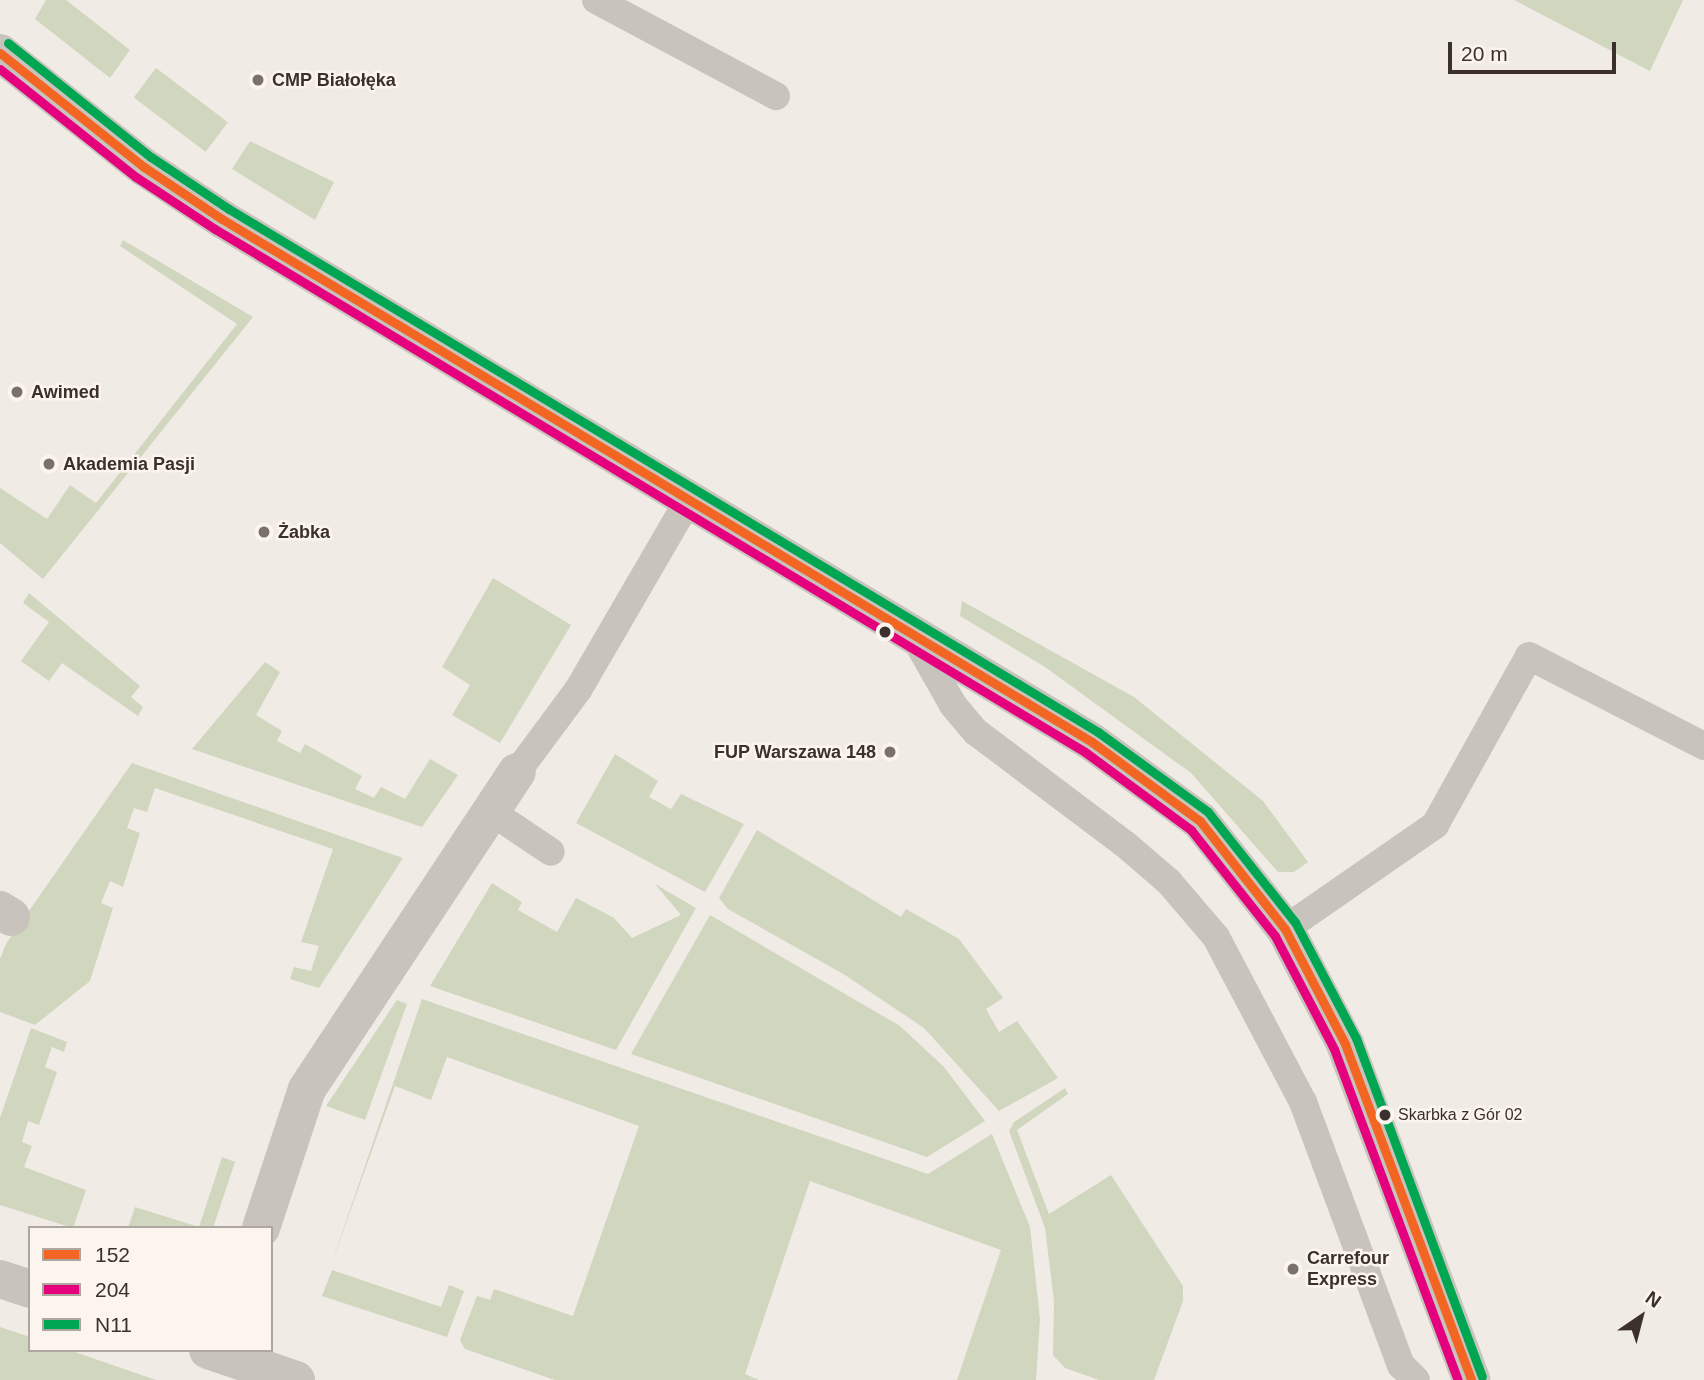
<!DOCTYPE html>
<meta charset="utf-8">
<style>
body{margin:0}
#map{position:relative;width:1704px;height:1380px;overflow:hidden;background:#f0ebe5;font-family:Helvetica,sans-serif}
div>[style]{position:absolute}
.green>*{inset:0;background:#d1d6bf;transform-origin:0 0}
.service>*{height:28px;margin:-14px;padding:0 14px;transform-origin:14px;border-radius:14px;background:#c9c3be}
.minor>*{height:38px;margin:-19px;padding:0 19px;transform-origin:19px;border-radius:19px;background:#c9c3be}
.tertiary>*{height:38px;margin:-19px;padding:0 19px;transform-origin:19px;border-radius:19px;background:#c9c3be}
.bus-1>*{height:9px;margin:-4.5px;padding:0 4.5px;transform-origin:4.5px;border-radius:4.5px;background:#f26522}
.bus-2>*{height:9px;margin:-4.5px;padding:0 4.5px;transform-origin:4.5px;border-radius:4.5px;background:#e5007d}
.bus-3>*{height:9px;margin:-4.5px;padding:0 4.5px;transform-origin:4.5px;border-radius:4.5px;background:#00a651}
.dots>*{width:19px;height:19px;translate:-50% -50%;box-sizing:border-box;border:4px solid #fbf5ee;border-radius:50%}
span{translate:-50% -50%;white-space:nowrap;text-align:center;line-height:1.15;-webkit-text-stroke:5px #fbf5ee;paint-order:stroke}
.bus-label{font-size:16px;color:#3b302b}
.left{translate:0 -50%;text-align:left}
.poi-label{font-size:18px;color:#3b302b;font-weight:700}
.right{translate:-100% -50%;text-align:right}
.legend{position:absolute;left:28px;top:1226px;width:245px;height:126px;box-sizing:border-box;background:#fbf5ee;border:2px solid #aea6a0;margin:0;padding:9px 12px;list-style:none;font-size:21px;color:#3b302b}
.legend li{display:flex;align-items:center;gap:14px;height:35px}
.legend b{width:35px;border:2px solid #aea6a0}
.north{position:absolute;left:1606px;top:1282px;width:70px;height:70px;-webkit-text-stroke:5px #fbf5ee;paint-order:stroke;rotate:35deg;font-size:19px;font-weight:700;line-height:28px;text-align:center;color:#3b302b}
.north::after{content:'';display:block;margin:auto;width:24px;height:32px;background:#3b302b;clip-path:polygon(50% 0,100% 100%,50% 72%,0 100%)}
.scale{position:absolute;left:1448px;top:42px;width:168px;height:32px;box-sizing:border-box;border:4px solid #3b302b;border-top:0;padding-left:9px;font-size:21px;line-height:24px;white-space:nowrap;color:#3b302b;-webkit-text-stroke:5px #fbf5ee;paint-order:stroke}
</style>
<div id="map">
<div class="green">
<i style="clip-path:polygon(46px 0,66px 0,130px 50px,110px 78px,35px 19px)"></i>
<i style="clip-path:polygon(1514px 0,1683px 0,1650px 71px)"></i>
<i style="left:156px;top:68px;width:90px;height:37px;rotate:37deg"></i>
<i style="clip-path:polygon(250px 141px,334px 182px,315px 220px,232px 169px)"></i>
<i style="clip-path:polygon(123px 240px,253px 317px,43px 579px,0 543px,0 488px,47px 519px,70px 485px,96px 503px,237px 324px,120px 246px)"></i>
<i style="clip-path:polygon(493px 578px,571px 625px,500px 743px,452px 715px,470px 685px,442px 667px)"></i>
<i style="clip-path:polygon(29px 593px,140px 686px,131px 697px,143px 707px,138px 716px,62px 663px,49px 681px,21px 661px,49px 622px,23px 603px)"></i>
<i style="clip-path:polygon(962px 601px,1134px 697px,1263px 801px,1308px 862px,1294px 872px,1278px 872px,1191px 773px,1045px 667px,960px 616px)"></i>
<i style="clip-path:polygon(265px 662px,280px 672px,256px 715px,282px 731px,277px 741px,300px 753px,305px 744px,362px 776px,355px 789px,374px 798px,381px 787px,405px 799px,430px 759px,458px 775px,422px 827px,192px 749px)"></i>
<i style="clip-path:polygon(615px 754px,658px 781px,649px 797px,671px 809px,681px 794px,744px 824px,705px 892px,576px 823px)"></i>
<i style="clip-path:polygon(132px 763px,403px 858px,319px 988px,290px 979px,294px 967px,311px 971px,319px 946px,301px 942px,333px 849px,155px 788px,147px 812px,134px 808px,127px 828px,140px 833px,123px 887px,110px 881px,101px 903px,113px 908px,90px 981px,35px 1025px,0 1012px,0 959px,6px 944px)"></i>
<i style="clip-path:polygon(757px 830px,901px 917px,906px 909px,959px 939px,1003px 998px,986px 1009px,999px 1032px,1017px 1021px,1058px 1078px,999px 1111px,924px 1028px,845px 975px,728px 909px,719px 898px)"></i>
<i style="clip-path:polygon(492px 883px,522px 902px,518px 910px,557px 932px,576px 898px,614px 918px,632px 938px,681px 915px,655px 884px,696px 908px,616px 1050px,430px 986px)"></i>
<i style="clip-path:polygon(710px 915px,900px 1026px,944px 1067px,985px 1121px,927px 1157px,631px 1054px)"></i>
<i style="clip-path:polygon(422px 999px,928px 1174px,992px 1134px,1030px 1227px,1040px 1319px,1036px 1380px,957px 1380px,1001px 1250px,810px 1181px,745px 1374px,759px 1380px,555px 1380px,465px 1349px,460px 1340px,477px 1296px,490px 1300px,494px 1289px,573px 1316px,639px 1126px,447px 1057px,431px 1100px,395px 1086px,330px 1268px)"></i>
<i style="clip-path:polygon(397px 1000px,407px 1004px,365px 1120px,326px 1106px)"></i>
<i style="clip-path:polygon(31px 1028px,67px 1042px,64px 1052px,52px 1047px,45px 1067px,57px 1072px,39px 1125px,28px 1121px,22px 1142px,32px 1146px,24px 1167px,86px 1190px,73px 1228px,0 1205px,0 1118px)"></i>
<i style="clip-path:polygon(1065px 1088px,1068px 1094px,1017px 1130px,1049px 1214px,1111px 1175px,1183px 1286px,1183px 1301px,1154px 1380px,1099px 1380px,1065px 1368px,1053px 1355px,1054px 1301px,1045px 1228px,1009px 1131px,1014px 1122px)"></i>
<i style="clip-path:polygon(222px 1157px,235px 1162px,213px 1228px,128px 1228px,135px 1207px,199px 1227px)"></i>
<i style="clip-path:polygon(332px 1270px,441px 1307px,449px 1285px,464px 1291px,447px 1337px,322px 1296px)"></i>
<i style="clip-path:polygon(0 1327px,30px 1337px,30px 1350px,69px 1350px,156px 1380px,0 1380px)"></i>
</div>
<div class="service">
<i style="left:596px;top:0;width:204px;rotate:28.1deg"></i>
<i style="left:915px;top:638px;width:77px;rotate:60.4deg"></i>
<i style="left:953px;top:705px;width:35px;rotate:50deg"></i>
<i style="left:976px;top:732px;width:188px;rotate:37deg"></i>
<i style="left:1126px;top:845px;width:57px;rotate:40.7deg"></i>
<i style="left:1169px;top:882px;width:72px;rotate:49.5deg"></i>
<i style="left:1216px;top:937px;width:187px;rotate:62.2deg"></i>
<i style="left:1303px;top:1102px;width:281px;rotate:69.6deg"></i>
<i style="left:1401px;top:1365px;width:21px;rotate:45deg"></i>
<i style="left:517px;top:772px;width:102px;rotate:-53.4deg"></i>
<i style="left:578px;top:690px;width:216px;rotate:-59.8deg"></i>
<i style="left:490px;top:811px;width:73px;rotate:33.9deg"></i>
<i style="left:1285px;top:929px;width:183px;rotate:-34.7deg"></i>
<i style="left:1435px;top:825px;width:193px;rotate:-60.9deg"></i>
<i style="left:1529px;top:656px;width:197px;rotate:27.2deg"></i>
</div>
<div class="minor">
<i style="left:0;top:910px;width:13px;rotate:32deg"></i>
<i style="left:261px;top:1228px;width:146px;rotate:-71.7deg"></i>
<i style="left:307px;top:1089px;width:380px;rotate:-56.5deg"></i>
<i style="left:0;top:1279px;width:32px;rotate:18deg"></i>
<i style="left:208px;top:1350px;width:93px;rotate:18.8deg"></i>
</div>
<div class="tertiary">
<i style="left:0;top:53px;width:184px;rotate:38.4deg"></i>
<i style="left:144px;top:167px;width:94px;rotate:33.7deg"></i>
<i style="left:222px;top:219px;width:1015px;rotate:31.01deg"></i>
<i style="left:1092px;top:742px;width:134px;rotate:36.2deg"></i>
<i style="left:1200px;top:821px;width:137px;rotate:51.8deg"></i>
<i style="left:1285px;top:929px;width:130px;rotate:62.4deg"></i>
<i style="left:1345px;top:1044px;width:359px;rotate:69.4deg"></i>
</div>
<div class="bus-1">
<i style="left:0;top:53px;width:184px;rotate:38.4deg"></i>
<i style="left:144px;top:167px;width:94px;rotate:33.7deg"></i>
<i style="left:222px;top:219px;width:1015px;rotate:31.01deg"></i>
<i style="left:1092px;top:742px;width:134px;rotate:36.2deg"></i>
<i style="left:1200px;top:821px;width:137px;rotate:51.8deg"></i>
<i style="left:1285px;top:929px;width:130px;rotate:62.4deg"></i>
<i style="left:1345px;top:1044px;width:359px;rotate:69.4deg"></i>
</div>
<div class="bus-2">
<i style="left:0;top:69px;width:174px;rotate:38.5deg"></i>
<i style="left:136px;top:177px;width:95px;rotate:33.4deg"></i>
<i style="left:215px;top:229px;width:1015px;rotate:31.01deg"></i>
<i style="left:1085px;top:752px;width:132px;rotate:36.3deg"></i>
<i style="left:1191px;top:830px;width:135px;rotate:51.6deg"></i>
<i style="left:1275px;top:936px;width:127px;rotate:62.4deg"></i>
<i style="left:1334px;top:1049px;width:353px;rotate:69.5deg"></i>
</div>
<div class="bus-3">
<i style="left:8px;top:43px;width:183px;rotate:38.6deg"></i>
<i style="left:151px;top:157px;width:94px;rotate:33.7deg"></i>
<i style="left:229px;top:209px;width:1014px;rotate:31.04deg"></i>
<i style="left:1098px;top:732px;width:136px;rotate:36deg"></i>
<i style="left:1208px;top:812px;width:140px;rotate:51.7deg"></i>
<i style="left:1295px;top:922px;width:131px;rotate:62.3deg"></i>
<i style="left:1356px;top:1038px;width:361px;rotate:69.6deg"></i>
</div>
<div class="dots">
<i style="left:258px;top:80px;background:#7a716c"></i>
<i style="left:17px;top:392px;background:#7a716c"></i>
<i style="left:49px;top:464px;background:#7a716c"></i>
<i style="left:264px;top:532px;background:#7a716c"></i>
<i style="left:885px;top:632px;background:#3b302b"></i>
<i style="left:890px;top:752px;background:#7a716c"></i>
<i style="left:1385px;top:1115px;background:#3b302b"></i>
<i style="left:1293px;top:1269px;background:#7a716c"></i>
</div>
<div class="bus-label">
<span class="left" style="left:1398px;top:1115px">Skarbka z Gór 02</span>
</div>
<div class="poi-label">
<span class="left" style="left:272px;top:80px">CMP Białołęka</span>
<span class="left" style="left:31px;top:392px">Awimed</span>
<span class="left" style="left:63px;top:464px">Akademia Pasji</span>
<span class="left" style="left:278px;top:532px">Żabka</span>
<span class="right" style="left:876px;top:752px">FUP Warszawa 148</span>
<span class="left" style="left:1307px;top:1269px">Carrefour<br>Express</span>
</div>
<ul class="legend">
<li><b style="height:9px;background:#f26522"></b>152</li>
<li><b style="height:9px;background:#e5007d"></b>204</li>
<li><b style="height:9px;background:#00a651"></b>N11</li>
</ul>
<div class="north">N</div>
<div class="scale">20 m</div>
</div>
